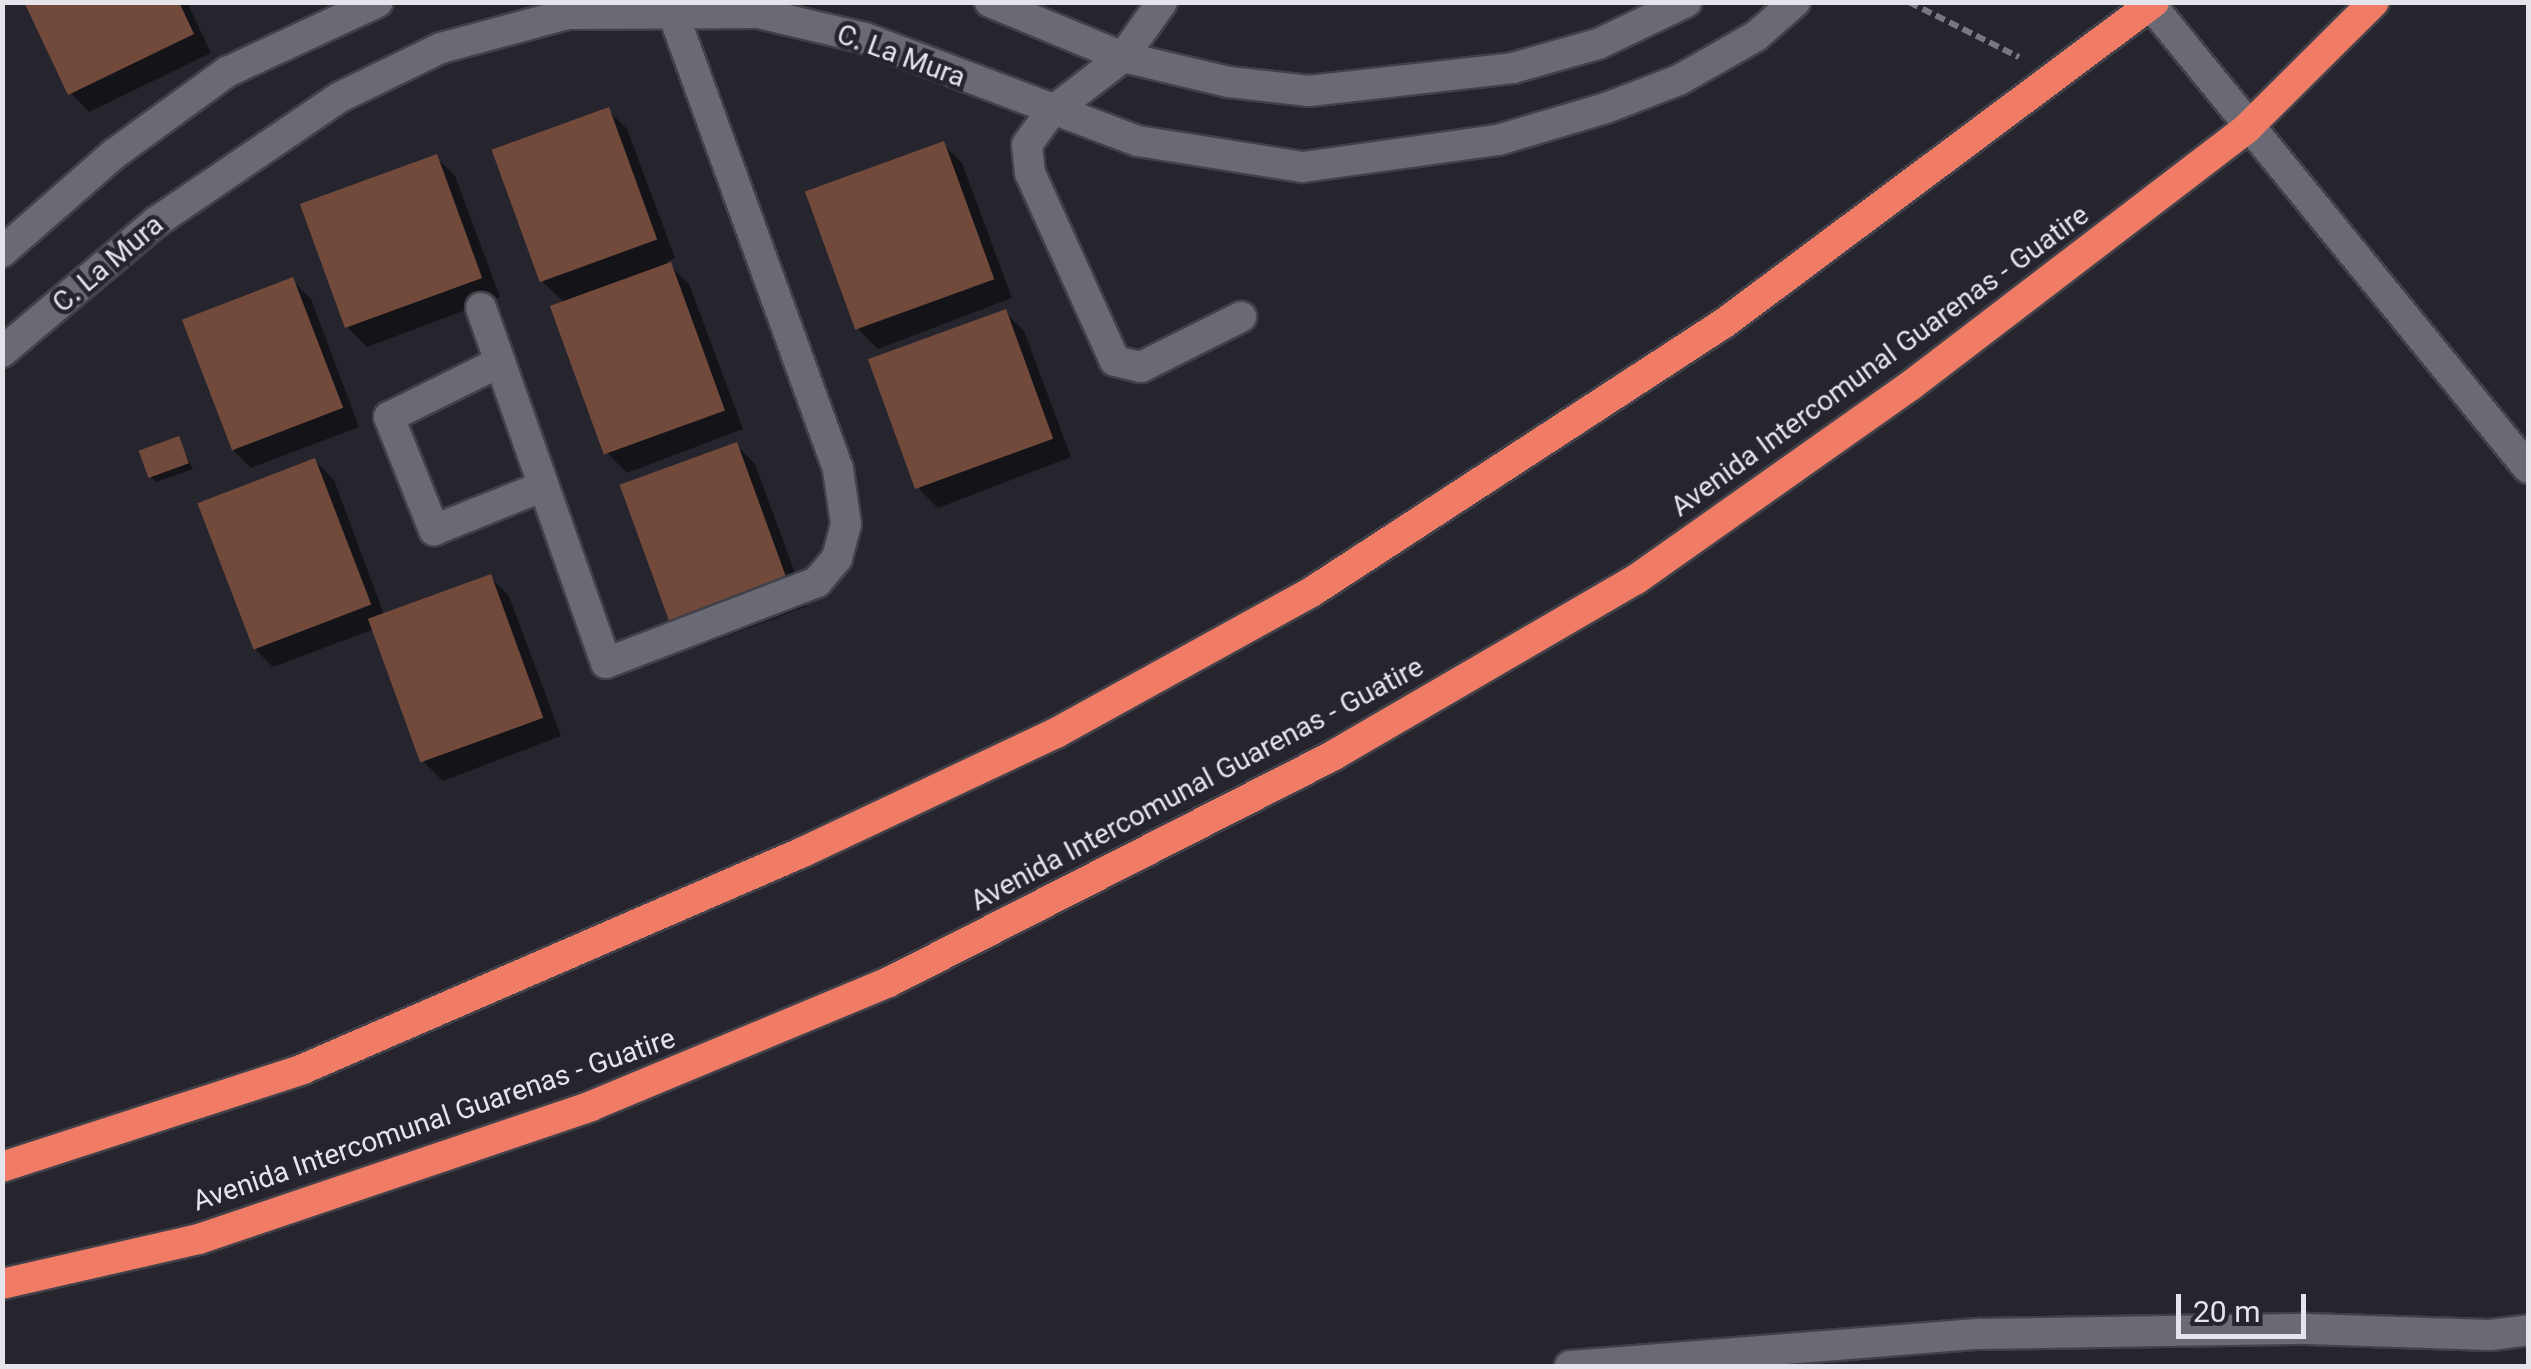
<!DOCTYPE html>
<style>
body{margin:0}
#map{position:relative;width:2531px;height:1369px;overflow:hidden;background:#26252e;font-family:Roboto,sans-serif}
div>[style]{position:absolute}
.shadow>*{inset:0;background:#0007}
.building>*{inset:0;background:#714a3c;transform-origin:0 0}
.path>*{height:6px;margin-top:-3px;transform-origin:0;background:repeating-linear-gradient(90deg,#797880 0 10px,transparent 0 15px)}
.roads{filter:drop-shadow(2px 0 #424149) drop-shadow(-2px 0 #424149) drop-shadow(0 2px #424149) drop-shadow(0 -2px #424149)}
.minor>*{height:30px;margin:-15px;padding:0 15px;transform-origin:15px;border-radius:15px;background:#6a6a74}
.highway>*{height:30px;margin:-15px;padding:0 15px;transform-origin:15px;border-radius:15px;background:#f17c66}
span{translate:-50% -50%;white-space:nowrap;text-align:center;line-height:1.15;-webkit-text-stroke:9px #26252e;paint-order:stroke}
.street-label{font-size:28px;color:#e4e4ea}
.frame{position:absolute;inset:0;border:5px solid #e4e4ea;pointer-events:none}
.scale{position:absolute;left:2176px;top:1294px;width:130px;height:45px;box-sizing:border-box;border:5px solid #e4e4ea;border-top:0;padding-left:12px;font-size:30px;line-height:35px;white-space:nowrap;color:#e4e4ea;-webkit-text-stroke:8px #26252e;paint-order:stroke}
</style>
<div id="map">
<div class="shadow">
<i style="clip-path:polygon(27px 2px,187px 2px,211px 53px,89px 112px,71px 93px)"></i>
<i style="clip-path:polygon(608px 110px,627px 129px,675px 258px,666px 262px,689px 284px,743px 429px,627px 473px,608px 454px,566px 304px,543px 282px)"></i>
<i style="clip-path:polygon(943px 144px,962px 163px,1012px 298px,878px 349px,859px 330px)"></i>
<i style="clip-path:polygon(436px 157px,455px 176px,500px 297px,367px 347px,348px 328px)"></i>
<i style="clip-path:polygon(292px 280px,311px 299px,359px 427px,251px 468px,232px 449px)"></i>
<i style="clip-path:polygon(1005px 312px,1024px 331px,1071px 457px,938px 508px,919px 489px)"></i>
<i style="clip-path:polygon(178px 439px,193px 469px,156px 482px,150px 476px)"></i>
<i style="clip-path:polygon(736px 445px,755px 464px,807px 606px,695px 648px,676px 629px)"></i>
<i style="clip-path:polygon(315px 461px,334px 480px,385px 617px,490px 577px,509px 596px,561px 736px,443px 781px,424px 762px,374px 629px,273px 667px,254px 648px)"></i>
</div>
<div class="building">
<i style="clip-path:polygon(24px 2px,179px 2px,194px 34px,68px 95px)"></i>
<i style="left:609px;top:107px;width:141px;height:125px;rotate:70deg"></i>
<i style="left:944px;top:141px;width:147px;height:148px;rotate:70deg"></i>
<i style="left:437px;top:154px;width:132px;height:146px;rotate:70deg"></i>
<i style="left:671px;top:262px;width:158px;height:129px;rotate:70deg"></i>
<i style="left:293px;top:277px;width:140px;height:119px;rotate:69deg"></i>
<i style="left:1006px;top:309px;width:138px;height:147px;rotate:70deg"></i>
<i style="left:179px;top:436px;width:29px;height:43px;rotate:70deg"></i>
<i style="left:737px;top:442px;width:154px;height:125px;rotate:70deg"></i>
<i style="left:315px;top:458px;width:157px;height:126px;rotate:69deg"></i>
<i style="left:491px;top:574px;width:153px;height:131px;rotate:70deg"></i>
</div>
<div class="path">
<i style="left:1909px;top:2px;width:123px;rotate:26.6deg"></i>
</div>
<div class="roads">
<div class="minor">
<i style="left:990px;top:2px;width:144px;rotate:22.5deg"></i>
<i style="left:1123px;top:57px;width:109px;rotate:13.3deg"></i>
<i style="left:1229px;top:82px;width:81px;rotate:6.4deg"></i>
<i style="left:1309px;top:91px;width:205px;rotate:-6.4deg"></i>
<i style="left:1513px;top:68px;width:88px;rotate:-15.8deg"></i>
<i style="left:1598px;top:44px;width:98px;rotate:-25.5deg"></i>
<i style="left:1162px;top:2px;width:67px;rotate:125.3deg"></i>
<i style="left:1123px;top:57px;width:92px;rotate:142.5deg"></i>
<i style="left:1050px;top:113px;width:39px;rotate:126deg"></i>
<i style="left:1027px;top:145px;width:28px;rotate:84deg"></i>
<i style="left:1030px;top:173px;width:206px;rotate:65.7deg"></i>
<i style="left:1115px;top:361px;width:27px;rotate:13deg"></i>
<i style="left:1141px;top:367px;width:112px;rotate:-26.6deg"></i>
<i style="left:2151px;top:5px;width:597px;rotate:50.85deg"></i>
<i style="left:2px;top:252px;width:149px;rotate:-41.2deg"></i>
<i style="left:114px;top:154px;width:140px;rotate:-36deg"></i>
<i style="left:227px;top:72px;width:166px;rotate:-24.9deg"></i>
<i style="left:481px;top:308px;width:376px;rotate:70.6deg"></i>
<i style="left:606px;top:663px;width:226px;rotate:-21deg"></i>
<i style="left:817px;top:582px;width:31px;rotate:-50deg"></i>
<i style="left:837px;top:558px;width:35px;rotate:-75deg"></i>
<i style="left:846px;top:524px;width:56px;rotate:-98.3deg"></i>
<i style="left:838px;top:469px;width:497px;rotate:-109.9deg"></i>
<i style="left:2px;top:352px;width:202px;rotate:-40.2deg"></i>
<i style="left:156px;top:222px;width:222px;rotate:-34.2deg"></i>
<i style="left:340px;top:97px;width:112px;rotate:-25.9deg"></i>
<i style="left:441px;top:48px;width:131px;rotate:-15deg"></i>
<i style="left:568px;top:14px;width:190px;rotate:-0.3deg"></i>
<i style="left:758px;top:13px;width:110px;rotate:13.2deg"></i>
<i style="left:865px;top:38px;width:292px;rotate:20.7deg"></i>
<i style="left:1138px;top:141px;width:167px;rotate:9deg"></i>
<i style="left:1303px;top:167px;width:197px;rotate:-7.9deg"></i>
<i style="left:1498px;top:140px;width:113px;rotate:-16.5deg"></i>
<i style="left:1606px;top:108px;width:78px;rotate:-21deg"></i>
<i style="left:1679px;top:80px;width:89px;rotate:-29.7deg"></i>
<i style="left:1756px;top:36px;width:52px;rotate:-41.1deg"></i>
<i style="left:500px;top:362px;width:124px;rotate:153.6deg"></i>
<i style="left:389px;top:417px;width:122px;rotate:68.3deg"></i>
<i style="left:434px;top:530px;width:118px;rotate:-21.8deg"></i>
<i style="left:1570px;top:1366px;width:410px;rotate:-4.5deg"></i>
<i style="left:1979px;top:1334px;width:328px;rotate:-0.9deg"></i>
<i style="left:2307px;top:1329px;width:183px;rotate:1.9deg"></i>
<i style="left:2490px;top:1335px;width:38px;rotate:-7deg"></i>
</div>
<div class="highway">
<i style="left:2px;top:1167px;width:317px;rotate:-18deg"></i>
<i style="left:303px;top:1069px;width:545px;rotate:-23.46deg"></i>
<i style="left:803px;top:852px;width:280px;rotate:-25.2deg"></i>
<i style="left:1056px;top:733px;width:290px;rotate:-28.9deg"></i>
<i style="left:1310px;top:593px;width:493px;rotate:-33.1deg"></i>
<i style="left:1723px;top:324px;width:538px;rotate:-36.76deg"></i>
<i style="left:2px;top:1284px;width:202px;rotate:-12.9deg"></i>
<i style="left:199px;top:1239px;width:414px;rotate:-18.7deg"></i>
<i style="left:591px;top:1106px;width:323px;rotate:-22.6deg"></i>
<i style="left:889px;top:982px;width:500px;rotate:-27deg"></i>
<i style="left:1334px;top:755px;width:348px;rotate:-30.2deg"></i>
<i style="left:1635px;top:580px;width:337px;rotate:-35.2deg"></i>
<i style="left:1910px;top:386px;width:424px;rotate:-37.4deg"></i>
<i style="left:2247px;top:128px;width:179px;rotate:-44.8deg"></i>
</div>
</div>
<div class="street-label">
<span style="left:901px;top:56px;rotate:20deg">C. La Mura</span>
<span style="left:108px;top:264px;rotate:-40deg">C. La Mura</span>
<span style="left:1880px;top:361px;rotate:-36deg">Avenida Intercomunal Guarenas - Guatire</span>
<span style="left:1197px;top:784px;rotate:-28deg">Avenida Intercomunal Guarenas - Guatire</span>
<span style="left:434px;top:1120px;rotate:-19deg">Avenida Intercomunal Guarenas - Guatire</span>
</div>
<div class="frame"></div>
<div class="scale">20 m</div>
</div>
